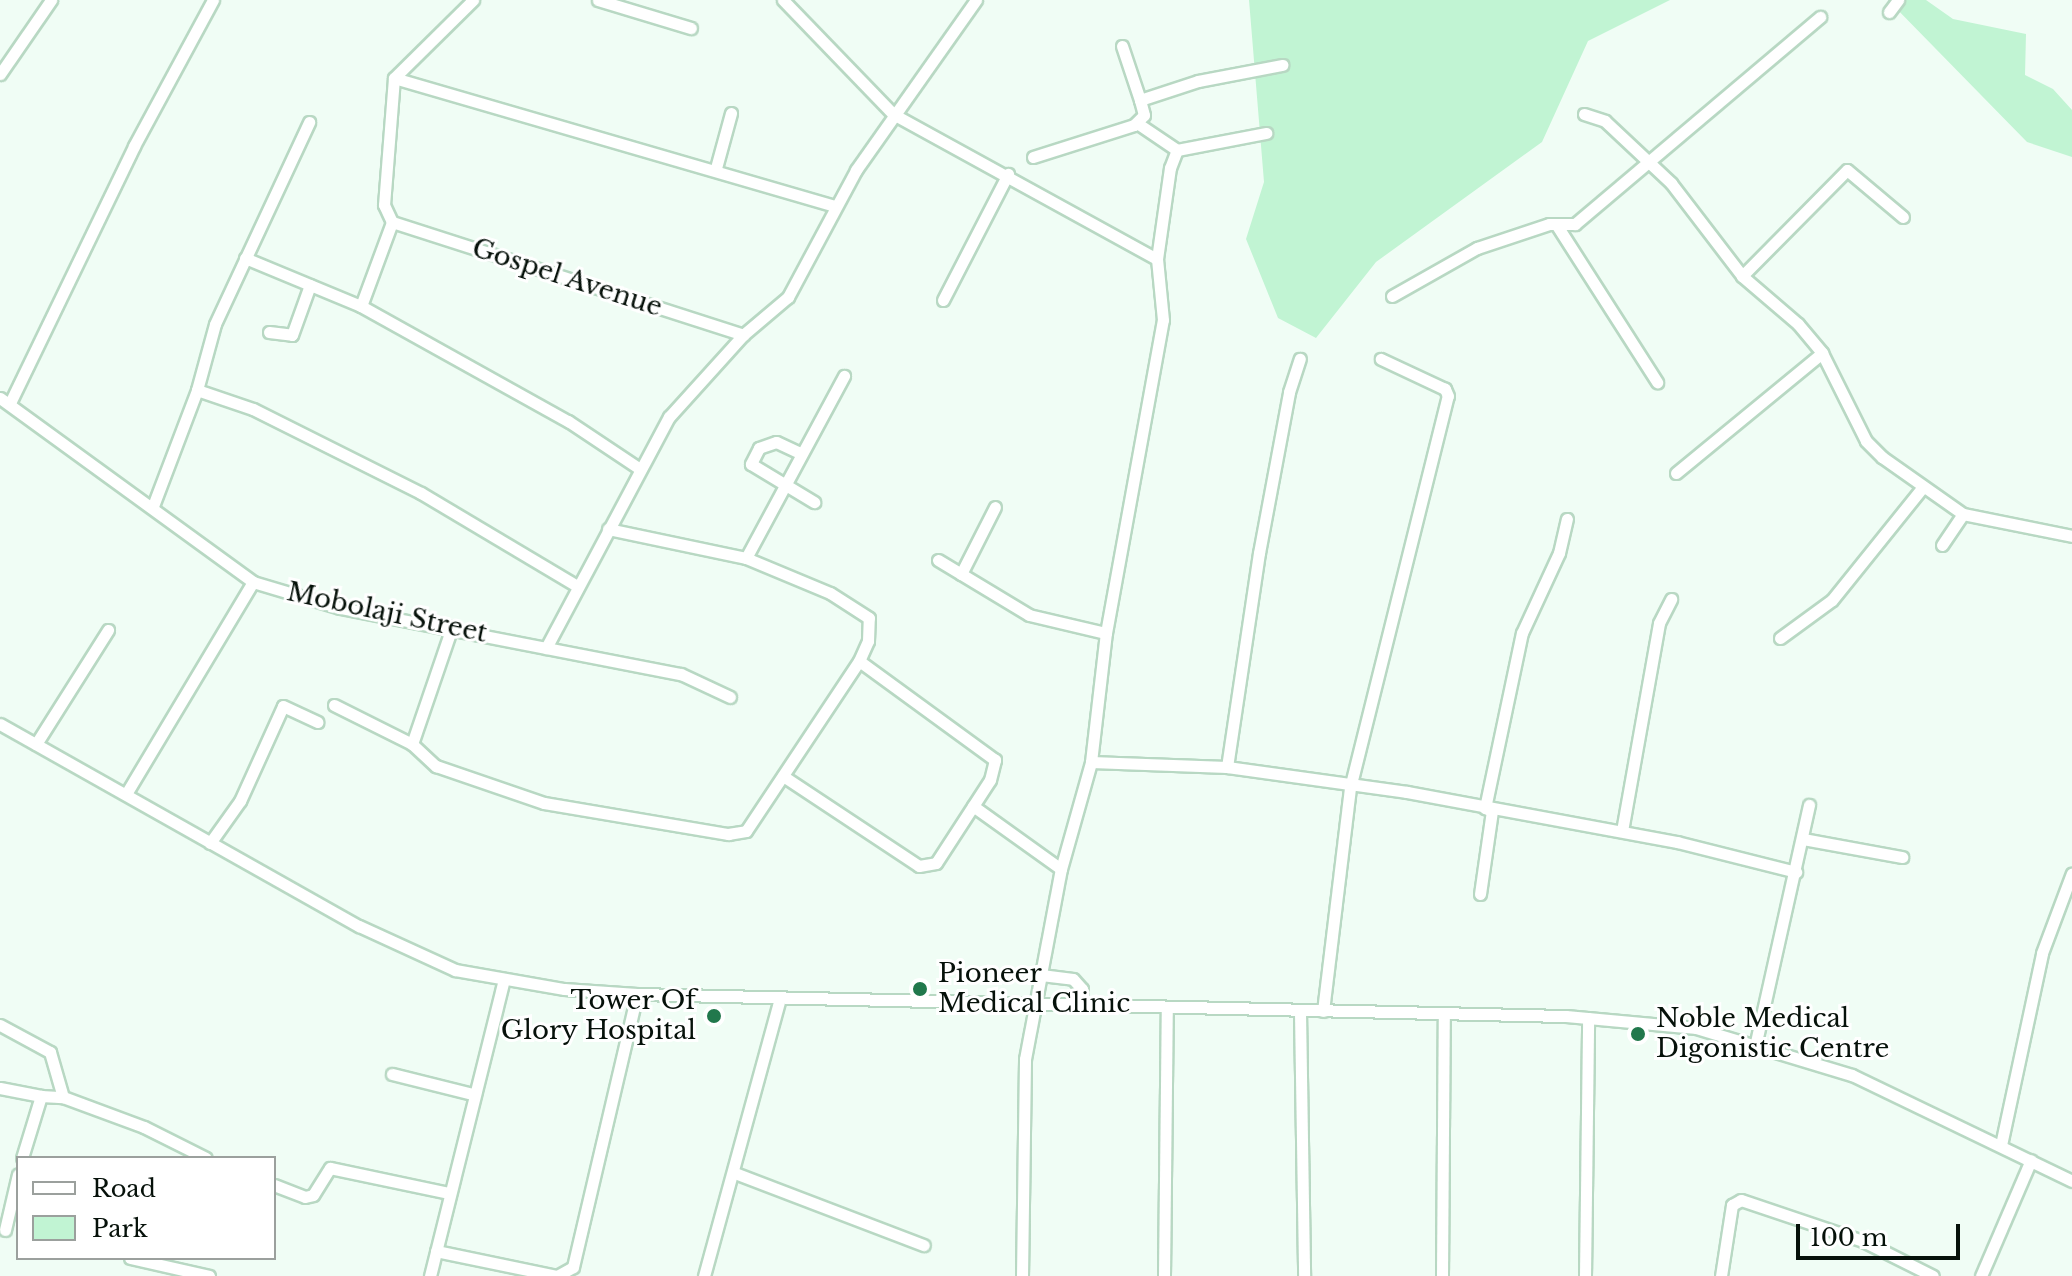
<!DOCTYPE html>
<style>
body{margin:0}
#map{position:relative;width:2072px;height:1276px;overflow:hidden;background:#f0fdf5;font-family:"Libre Baskerville",serif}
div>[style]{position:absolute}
.green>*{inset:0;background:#c1f4d3}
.roads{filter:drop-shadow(2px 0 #b8d8c3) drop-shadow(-2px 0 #b8d8c3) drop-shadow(0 2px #b8d8c3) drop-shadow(0 -2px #b8d8c3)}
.minor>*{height:11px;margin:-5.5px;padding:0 5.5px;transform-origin:5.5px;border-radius:5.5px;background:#fff}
.dots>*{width:22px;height:22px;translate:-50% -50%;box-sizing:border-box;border:4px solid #fff;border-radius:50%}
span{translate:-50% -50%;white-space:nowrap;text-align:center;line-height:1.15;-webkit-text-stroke:6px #fff;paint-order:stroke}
.street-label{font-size:26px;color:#06110a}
.poi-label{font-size:26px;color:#06110a}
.left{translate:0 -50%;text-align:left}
.right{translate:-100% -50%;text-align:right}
.legend{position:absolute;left:16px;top:1156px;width:260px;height:104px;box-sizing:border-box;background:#fff;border:2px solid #9ba09d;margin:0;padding:10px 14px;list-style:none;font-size:24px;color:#06110a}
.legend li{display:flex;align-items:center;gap:16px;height:40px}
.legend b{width:40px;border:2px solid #9ba09d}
.scale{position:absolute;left:1796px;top:1224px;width:164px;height:36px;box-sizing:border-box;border:4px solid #06110a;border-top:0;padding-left:10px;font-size:24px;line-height:28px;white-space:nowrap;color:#06110a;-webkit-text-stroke:6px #fff;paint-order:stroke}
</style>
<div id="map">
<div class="green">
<i style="clip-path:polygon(1249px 0,1670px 0,1588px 41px,1542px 142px,1376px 262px,1316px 338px,1278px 318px,1246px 239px,1264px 182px)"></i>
<i style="clip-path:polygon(1888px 0,1926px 0,1953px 19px,2026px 34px,2025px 75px,2053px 89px,2072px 110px,2072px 157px,2027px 142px)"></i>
</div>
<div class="roads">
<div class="minor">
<i style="left:598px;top:0;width:97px;rotate:16.8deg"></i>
<i style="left:783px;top:0;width:158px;rotate:46deg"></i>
<i style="left:893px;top:114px;width:301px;rotate:28.8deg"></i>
<i style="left:1889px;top:12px;width:15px;rotate:-53deg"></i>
<i style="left:1122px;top:46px;width:57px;rotate:71.6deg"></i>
<i style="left:0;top:74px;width:90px;rotate:-55.4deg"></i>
<i style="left:394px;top:78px;width:459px;rotate:16.2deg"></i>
<i style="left:1584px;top:114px;width:22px;rotate:18deg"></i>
<i style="left:1605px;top:121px;width:91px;rotate:43.2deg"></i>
<i style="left:1671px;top:183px;width:117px;rotate:52.6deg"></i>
<i style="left:1742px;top:276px;width:74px;rotate:40.6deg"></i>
<i style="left:1798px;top:324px;width:38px;rotate:50deg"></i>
<i style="left:1822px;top:353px;width:98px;rotate:63.4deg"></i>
<i style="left:1866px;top:441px;width:23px;rotate:45deg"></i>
<i style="left:1882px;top:457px;width:99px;rotate:35.1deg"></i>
<i style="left:1963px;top:514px;width:111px;rotate:11.4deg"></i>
<i style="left:1137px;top:123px;width:48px;rotate:34deg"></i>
<i style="left:1177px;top:150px;width:91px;rotate:-10.8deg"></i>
<i style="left:1033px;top:157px;width:106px;rotate:-17.6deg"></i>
<i style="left:1134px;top:125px;width:14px;rotate:-45deg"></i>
<i style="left:1144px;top:115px;width:16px;rotate:-105deg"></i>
<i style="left:1140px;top:100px;width:61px;rotate:-18.1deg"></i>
<i style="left:1198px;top:81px;width:86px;rotate:-10.8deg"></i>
<i style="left:716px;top:168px;width:57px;rotate:-74.7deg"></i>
<i style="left:392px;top:222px;width:369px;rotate:17.8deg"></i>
<i style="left:1556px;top:224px;width:188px;rotate:57.4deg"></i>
<i style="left:245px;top:258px;width:126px;rotate:22.5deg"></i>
<i style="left:361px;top:306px;width:237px;rotate:29.1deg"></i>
<i style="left:568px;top:421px;width:87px;rotate:33.7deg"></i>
<i style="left:1742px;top:276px;width:149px;rotate:-45.3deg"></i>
<i style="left:1847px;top:170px;width:73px;rotate:40deg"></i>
<i style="left:1392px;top:296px;width:98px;rotate:-29.5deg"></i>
<i style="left:1477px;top:248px;width:76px;rotate:-18.4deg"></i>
<i style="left:1549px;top:224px;width:26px"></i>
<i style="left:1575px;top:224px;width:321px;rotate:-40.2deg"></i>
<i style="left:943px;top:300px;width:142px;rotate:-62.7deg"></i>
<i style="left:361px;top:306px;width:90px;rotate:-69.7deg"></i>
<i style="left:392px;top:222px;width:19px;rotate:-115deg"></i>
<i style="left:384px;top:205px;width:127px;rotate:-85.5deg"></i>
<i style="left:394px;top:78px;width:111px;rotate:-44.6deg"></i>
<i style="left:269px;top:332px;width:23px;rotate:7deg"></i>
<i style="left:292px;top:335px;width:53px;rotate:-70.2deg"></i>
<i style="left:197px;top:390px;width:59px;rotate:18.7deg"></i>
<i style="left:253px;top:409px;width:188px;rotate:26.6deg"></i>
<i style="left:421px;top:493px;width:182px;rotate:30.8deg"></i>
<i style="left:0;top:398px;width:313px;rotate:36deg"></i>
<i style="left:253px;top:582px;width:91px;rotate:16.6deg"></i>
<i style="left:340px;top:608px;width:347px;rotate:11deg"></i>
<i style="left:681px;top:674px;width:54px;rotate:25.1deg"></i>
<i style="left:10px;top:403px;width:285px;rotate:-64.2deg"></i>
<i style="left:134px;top:146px;width:166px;rotate:-61.6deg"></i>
<i style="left:800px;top:453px;width:26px;rotate:-155deg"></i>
<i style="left:776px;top:442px;width:18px;rotate:161deg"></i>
<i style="left:759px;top:448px;width:18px;rotate:117deg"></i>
<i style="left:751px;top:464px;width:74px;rotate:31.1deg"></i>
<i style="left:1676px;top:473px;width:189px;rotate:-39.4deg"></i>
<i style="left:153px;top:506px;width:124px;rotate:-69.2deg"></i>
<i style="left:197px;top:390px;width:68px;rotate:-74.7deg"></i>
<i style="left:215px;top:324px;width:223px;rotate:-65deg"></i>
<i style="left:1942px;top:545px;width:37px;rotate:-56deg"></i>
<i style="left:746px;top:558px;width:207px;rotate:-61.7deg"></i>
<i style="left:938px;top:560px;width:106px;rotate:31.1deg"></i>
<i style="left:1029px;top:615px;width:79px;rotate:13.2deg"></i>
<i style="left:961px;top:574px;width:75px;rotate:-63.1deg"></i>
<i style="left:1780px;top:638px;width:64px;rotate:-36.2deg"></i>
<i style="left:1832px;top:600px;width:145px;rotate:-51.2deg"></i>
<i style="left:546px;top:648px;width:262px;rotate:-62deg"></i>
<i style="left:669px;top:417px;width:110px;rotate:-47.9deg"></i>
<i style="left:743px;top:335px;width:59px;rotate:-40.2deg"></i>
<i style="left:788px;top:297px;width:144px;rotate:-61.8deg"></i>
<i style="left:856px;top:170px;width:208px;rotate:-54.8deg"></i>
<i style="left:334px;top:705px;width:87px;rotate:26.6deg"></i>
<i style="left:412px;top:744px;width:33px;rotate:43deg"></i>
<i style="left:436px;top:766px;width:114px;rotate:18.9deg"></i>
<i style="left:544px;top:803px;width:187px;rotate:9.6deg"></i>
<i style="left:728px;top:834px;width:18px;rotate:-9deg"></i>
<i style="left:746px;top:831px;width:204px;rotate:-56.4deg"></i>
<i style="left:859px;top:661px;width:22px;rotate:-66deg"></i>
<i style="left:868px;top:641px;width:23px;rotate:-88deg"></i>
<i style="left:869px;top:618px;width:46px;rotate:-147.3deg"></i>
<i style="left:830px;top:593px;width:91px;rotate:-157.4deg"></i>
<i style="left:746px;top:558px;width:141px;rotate:-168.1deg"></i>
<i style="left:0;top:724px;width:412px;rotate:29.4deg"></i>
<i style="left:359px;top:926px;width:106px;rotate:24.6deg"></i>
<i style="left:455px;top:970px;width:111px;rotate:9.9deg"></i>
<i style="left:564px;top:989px;width:73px;rotate:3.9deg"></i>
<i style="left:637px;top:994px;width:929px;rotate:1.36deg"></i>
<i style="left:1566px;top:1016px;width:131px;rotate:5.3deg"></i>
<i style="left:1696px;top:1028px;width:163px;rotate:16.8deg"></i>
<i style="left:1852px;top:1075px;width:244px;rotate:25.7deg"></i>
<i style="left:36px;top:744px;width:135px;rotate:-57.7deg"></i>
<i style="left:412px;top:744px;width:124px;rotate:-71.1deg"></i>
<i style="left:1091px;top:762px;width:136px;rotate:2.1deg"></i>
<i style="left:1227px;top:767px;width:182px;rotate:7.9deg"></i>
<i style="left:1407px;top:792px;width:275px;rotate:10.5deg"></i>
<i style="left:1677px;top:842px;width:123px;rotate:14.1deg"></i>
<i style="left:1227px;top:767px;width:216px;rotate:-81.5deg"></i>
<i style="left:1259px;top:553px;width:164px;rotate:-79.4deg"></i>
<i style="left:1289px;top:392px;width:35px;rotate:-72deg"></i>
<i style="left:783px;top:776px;width:163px;rotate:33.5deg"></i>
<i style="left:919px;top:866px;width:17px;rotate:-10deg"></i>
<i style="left:936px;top:863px;width:99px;rotate:-57deg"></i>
<i style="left:990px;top:780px;width:21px;rotate:-76deg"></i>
<i style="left:995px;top:760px;width:168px;rotate:-143.9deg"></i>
<i style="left:126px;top:794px;width:247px;rotate:-59.1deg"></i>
<i style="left:973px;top:806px;width:108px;rotate:35.6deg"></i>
<i style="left:1622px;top:831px;width:211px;rotate:-79.9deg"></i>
<i style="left:1659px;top:623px;width:27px;rotate:-63deg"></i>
<i style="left:1803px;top:839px;width:101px;rotate:10.3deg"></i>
<i style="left:210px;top:843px;width:52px;rotate:-54.5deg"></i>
<i style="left:240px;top:801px;width:104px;rotate:-65.6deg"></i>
<i style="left:283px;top:706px;width:38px;rotate:25deg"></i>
<i style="left:1480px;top:894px;width:84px;rotate:-81.8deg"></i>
<i style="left:1492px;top:811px;width:8px;rotate:-157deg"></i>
<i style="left:1485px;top:808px;width:179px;rotate:-78.1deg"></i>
<i style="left:1522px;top:633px;width:88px;rotate:-65.2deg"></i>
<i style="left:1559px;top:553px;width:35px;rotate:-77deg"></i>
<i style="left:1041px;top:975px;width:32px;rotate:7deg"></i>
<i style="left:1073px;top:979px;width:13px;rotate:48deg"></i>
<i style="left:1082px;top:989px;width:17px;rotate:93deg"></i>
<i style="left:1323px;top:1011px;width:225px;rotate:-83.1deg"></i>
<i style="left:1350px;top:788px;width:404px;rotate:-76deg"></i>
<i style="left:1448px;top:396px;width:8px;rotate:-113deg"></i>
<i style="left:1445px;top:389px;width:71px;rotate:-154.9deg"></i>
<i style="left:1300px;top:1012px;width:264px;rotate:89.1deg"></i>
<i style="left:0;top:1025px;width:57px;rotate:28.4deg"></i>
<i style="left:50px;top:1052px;width:47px;rotate:73.9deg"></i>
<i style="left:63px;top:1097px;width:86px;rotate:20.3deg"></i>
<i style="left:144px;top:1127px;width:69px;rotate:26.6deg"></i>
<i style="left:1756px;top:1042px;width:243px;rotate:-77.4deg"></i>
<i style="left:392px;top:1074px;width:82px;rotate:14deg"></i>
<i style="left:0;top:1088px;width:42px;rotate:11deg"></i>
<i style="left:2001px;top:1145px;width:196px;rotate:-77.9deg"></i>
<i style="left:2042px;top:953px;width:85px;rotate:-69.4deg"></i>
<i style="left:22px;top:1158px;width:65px;rotate:-73deg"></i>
<i style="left:41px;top:1096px;width:22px;rotate:3deg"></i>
<i style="left:735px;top:1173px;width:202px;rotate:20.9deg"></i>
<i style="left:274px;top:1185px;width:33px;rotate:21deg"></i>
<i style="left:305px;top:1197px;width:8px;rotate:-14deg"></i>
<i style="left:313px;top:1195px;width:32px;rotate:-58deg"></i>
<i style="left:330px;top:1168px;width:122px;rotate:11.9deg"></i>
<i style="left:5px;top:1230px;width:57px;rotate:-76.9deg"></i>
<i style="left:436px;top:1251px;width:124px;rotate:11.7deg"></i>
<i style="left:557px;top:1276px;width:18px;rotate:-29deg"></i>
<i style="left:573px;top:1267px;width:280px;rotate:-76.8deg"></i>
<i style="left:130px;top:1258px;width:81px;rotate:12.8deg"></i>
<i style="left:430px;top:1276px;width:306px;rotate:-76deg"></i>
<i style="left:704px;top:1276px;width:288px;rotate:-74.7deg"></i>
<i style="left:1022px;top:1276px;width:217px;rotate:-89.2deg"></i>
<i style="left:1025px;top:1059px;width:193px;rotate:-79.3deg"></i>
<i style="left:1061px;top:869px;width:111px;rotate:-74.3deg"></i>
<i style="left:1091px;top:762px;width:130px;rotate:-83.4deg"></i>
<i style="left:1106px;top:633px;width:318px;rotate:-79.7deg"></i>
<i style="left:1163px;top:320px;width:61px;rotate:-95.6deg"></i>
<i style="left:1157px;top:259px;width:92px;rotate:-81.9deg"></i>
<i style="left:1170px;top:168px;width:19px;rotate:-69deg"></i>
<i style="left:1164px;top:1276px;width:268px;rotate:-89.4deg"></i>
<i style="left:1442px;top:1276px;width:260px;rotate:-89.6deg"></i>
<i style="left:1585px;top:1276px;width:258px;rotate:-89.3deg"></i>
<i style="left:1721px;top:1276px;width:72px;rotate:-81.2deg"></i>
<i style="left:1732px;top:1205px;width:10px;rotate:-29deg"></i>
<i style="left:1741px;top:1200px;width:129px;rotate:18.6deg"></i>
<i style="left:1863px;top:1241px;width:78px;rotate:26.6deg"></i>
<i style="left:1981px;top:1276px;width:126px;rotate:-66.7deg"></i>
</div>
</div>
<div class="dots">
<i style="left:920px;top:989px;background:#21784c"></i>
<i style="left:714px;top:1016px;background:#21784c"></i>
<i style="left:1638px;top:1034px;background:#21784c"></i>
</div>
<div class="street-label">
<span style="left:567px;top:278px;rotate:18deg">Gospel Avenue</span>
<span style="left:387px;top:613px;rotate:12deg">Mobolaji Street</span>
</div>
<div class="poi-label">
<span class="left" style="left:938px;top:989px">Pioneer<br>Medical Clinic</span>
<span class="right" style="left:696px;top:1016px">Tower Of<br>Glory Hospital</span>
<span class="left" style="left:1656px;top:1034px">Noble Medical<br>Digonistic Centre</span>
</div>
<ul class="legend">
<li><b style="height:10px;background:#fff"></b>Road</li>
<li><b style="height:22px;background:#c1f4d3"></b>Park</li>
</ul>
<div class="scale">100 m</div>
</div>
